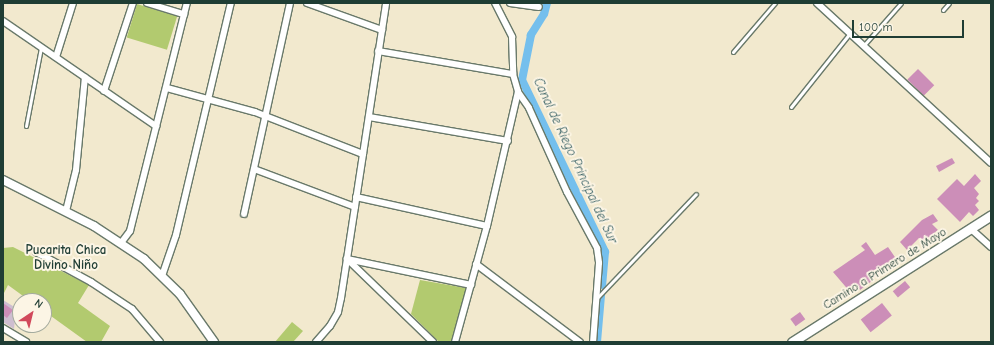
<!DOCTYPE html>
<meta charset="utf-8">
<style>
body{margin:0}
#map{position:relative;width:994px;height:345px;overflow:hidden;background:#f2e9ce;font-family:"Comic Neue",sans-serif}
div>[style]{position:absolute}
.industrial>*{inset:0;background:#cebed0}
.green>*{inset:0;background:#b2ca6f;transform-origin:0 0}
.canal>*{height:8px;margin:-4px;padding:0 4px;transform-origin:4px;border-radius:4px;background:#74bfed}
.building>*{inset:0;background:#cc8eb8;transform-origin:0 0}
.roads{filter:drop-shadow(1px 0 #69796a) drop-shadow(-1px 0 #69796a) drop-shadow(0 1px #69796a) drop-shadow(0 -1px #69796a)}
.service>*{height:3px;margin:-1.5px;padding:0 1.5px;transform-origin:1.5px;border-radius:1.5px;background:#fff}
.minor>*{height:6px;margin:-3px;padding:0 3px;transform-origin:3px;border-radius:3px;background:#fff}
.tertiary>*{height:8px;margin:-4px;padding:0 4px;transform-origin:4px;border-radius:4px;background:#fff}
.secondary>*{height:9px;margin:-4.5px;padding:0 4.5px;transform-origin:4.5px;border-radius:4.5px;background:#fff}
span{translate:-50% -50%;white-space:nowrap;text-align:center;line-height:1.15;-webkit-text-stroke:4px #fcf5e5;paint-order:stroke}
.street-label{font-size:12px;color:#1f3d34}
.water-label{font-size:13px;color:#345e62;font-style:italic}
.neighbourhood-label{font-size:13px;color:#1f3d34;font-weight:700}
.frame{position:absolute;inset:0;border:4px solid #1f3d34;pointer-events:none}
.north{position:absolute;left:12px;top:293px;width:40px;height:40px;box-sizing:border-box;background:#fcf5e5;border:1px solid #a4ab9e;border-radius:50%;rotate:35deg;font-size:11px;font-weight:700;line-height:16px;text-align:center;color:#1f3d34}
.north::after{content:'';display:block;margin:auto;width:14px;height:18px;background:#d1495b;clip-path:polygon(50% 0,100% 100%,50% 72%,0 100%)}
.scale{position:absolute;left:852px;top:20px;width:112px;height:18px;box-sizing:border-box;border:2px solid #1f3d34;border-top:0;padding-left:5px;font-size:12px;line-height:14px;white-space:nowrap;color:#1f3d34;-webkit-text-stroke:3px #fcf5e5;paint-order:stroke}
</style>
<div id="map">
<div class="industrial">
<i style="clip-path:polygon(3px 300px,16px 308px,14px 329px,3px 322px)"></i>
</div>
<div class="green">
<i style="left:137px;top:4px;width:42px;height:35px;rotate:17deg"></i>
<i style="clip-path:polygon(13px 247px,89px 285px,78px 303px,110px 326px,101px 342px,87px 342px,44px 311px,44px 301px,30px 301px,8px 285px,3px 295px,3px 248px)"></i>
<i style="clip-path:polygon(420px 280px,466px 288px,457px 330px,451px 342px,439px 342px,411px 314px)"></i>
<i style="clip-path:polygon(292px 322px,303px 331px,293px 342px,275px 342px)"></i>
</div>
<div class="canal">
<i style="left:547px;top:3px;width:11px;rotate:105deg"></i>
<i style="left:544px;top:14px;width:25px;rotate:122deg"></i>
<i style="left:531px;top:35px;width:46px;rotate:101.3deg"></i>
<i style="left:522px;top:80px;width:191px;rotate:64.2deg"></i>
<i style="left:605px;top:252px;width:33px;rotate:95deg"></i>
<i style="left:597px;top:342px;width:47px;rotate:-85.1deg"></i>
</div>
<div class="building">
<i style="left:918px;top:69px;width:23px;height:15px;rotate:45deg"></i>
<i style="clip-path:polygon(952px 158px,955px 163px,939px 172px,936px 166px)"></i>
<i style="clip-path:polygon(975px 174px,981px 181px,974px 188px,979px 194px,976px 198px,979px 201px,975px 205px,979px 210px,973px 216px,969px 212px,960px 222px,937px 199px,957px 179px,964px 186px)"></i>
<i style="clip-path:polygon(933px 214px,938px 221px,932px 224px,938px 230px,923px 242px,919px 238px,907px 250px,900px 242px,922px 220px)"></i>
<i style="clip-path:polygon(866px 242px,875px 255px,888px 247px,899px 263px,871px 279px,872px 281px,860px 290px,858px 287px,851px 293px,833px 272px,865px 250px,861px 246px)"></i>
<i style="left:905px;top:281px;width:8px;height:16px;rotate:50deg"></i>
<i style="clip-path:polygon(3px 303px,13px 310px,7px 318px,3px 315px)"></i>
<i style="left:882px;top:303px;width:16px;height:27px;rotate:52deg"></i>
<i style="left:800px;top:312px;width:9px;height:12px;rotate:54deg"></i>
</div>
<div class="roads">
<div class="service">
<i style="left:943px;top:10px;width:9px;rotate:-49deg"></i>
<i style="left:864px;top:45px;width:56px;rotate:-48.6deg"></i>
<i style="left:733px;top:52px;width:65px;rotate:-49.4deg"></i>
<i style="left:791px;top:107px;width:95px;rotate:-51.4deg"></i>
<i style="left:26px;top:126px;width:80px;rotate:-79.2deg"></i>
<i style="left:598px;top:297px;width:142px;rotate:-46.4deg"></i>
</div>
<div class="minor">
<i style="left:147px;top:3px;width:39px;rotate:17deg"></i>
<i style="left:307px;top:3px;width:80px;rotate:19.8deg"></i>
<i style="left:495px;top:3px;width:38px;rotate:63deg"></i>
<i style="left:512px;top:37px;width:37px;rotate:88deg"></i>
<i style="left:513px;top:74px;width:19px;rotate:74deg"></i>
<i style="left:518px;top:92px;width:19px;rotate:55deg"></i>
<i style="left:529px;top:108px;width:92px;rotate:65.7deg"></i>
<i style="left:567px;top:192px;width:64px;rotate:61.8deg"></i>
<i style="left:597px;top:248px;width:15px;rotate:82deg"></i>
<i style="left:599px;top:263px;width:79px;rotate:94.3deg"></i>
<i style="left:510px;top:3px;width:29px;rotate:8deg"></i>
<i style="left:817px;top:3px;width:236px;rotate:42.6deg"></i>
<i style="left:3px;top:21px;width:186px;rotate:34.5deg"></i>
<i style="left:378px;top:51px;width:137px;rotate:9.7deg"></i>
<i style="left:56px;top:57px;width:57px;rotate:-72.5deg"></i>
<i style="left:167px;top:88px;width:91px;rotate:15.3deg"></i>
<i style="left:255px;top:112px;width:116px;rotate:21.3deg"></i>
<i style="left:104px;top:91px;width:93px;rotate:-71.8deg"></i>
<i style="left:369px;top:117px;width:141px;rotate:9.8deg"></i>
<i style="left:254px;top:169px;width:108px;rotate:20.6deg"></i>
<i style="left:356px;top:197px;width:134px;rotate:12.5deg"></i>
<i style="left:66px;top:211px;width:42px;rotate:-76.3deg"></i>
<i style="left:76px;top:170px;width:93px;rotate:-84.5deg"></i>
<i style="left:244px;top:214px;width:216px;rotate:-77.7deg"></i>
<i style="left:971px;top:229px;width:27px;rotate:42deg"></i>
<i style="left:121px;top:243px;width:15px;rotate:-53deg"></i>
<i style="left:130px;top:231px;width:235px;rotate:-76deg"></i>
<i style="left:36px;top:252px;width:63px;rotate:28.6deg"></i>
<i style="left:91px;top:282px;width:49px;rotate:33.4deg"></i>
<i style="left:132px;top:309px;width:43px;rotate:49.7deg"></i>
<i style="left:476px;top:264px;width:130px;rotate:36.9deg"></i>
<i style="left:162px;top:276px;width:43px;rotate:-71.1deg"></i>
<i style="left:176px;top:235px;width:238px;rotate:-76.7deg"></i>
<i style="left:3px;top:328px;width:27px;rotate:31deg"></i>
<i style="left:316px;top:342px;width:21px;rotate:-49deg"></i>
<i style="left:330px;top:326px;width:16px;rotate:-60deg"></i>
<i style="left:338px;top:312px;width:14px;rotate:-78deg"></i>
<i style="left:341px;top:298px;width:298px;rotate:-81.3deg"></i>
<i style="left:433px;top:342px;width:120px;rotate:-136deg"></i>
<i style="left:347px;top:259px;width:127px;rotate:11.8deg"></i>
<i style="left:455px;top:342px;width:120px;rotate:-74.6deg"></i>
<i style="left:487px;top:226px;width:138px;rotate:-77deg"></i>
</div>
<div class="tertiary">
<i style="left:3px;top:180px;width:102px;rotate:26.8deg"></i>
<i style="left:94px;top:226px;width:60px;rotate:33.4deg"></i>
<i style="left:144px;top:259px;width:50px;rotate:44.2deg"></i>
<i style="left:180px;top:294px;width:59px;rotate:54.7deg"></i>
</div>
<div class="secondary">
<i style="left:792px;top:342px;width:236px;rotate:-32.5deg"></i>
</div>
</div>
<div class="street-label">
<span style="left:885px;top:269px;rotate:-32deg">Camino a Primero de Mayo</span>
</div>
<div class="water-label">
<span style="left:575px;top:161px;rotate:65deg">Canal de Riego Principal del Sur</span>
</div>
<div class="neighbourhood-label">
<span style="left:66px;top:258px">Pucarita Chica<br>Divino Niño</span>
</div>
<div class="frame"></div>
<div class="north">N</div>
<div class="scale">100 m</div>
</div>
